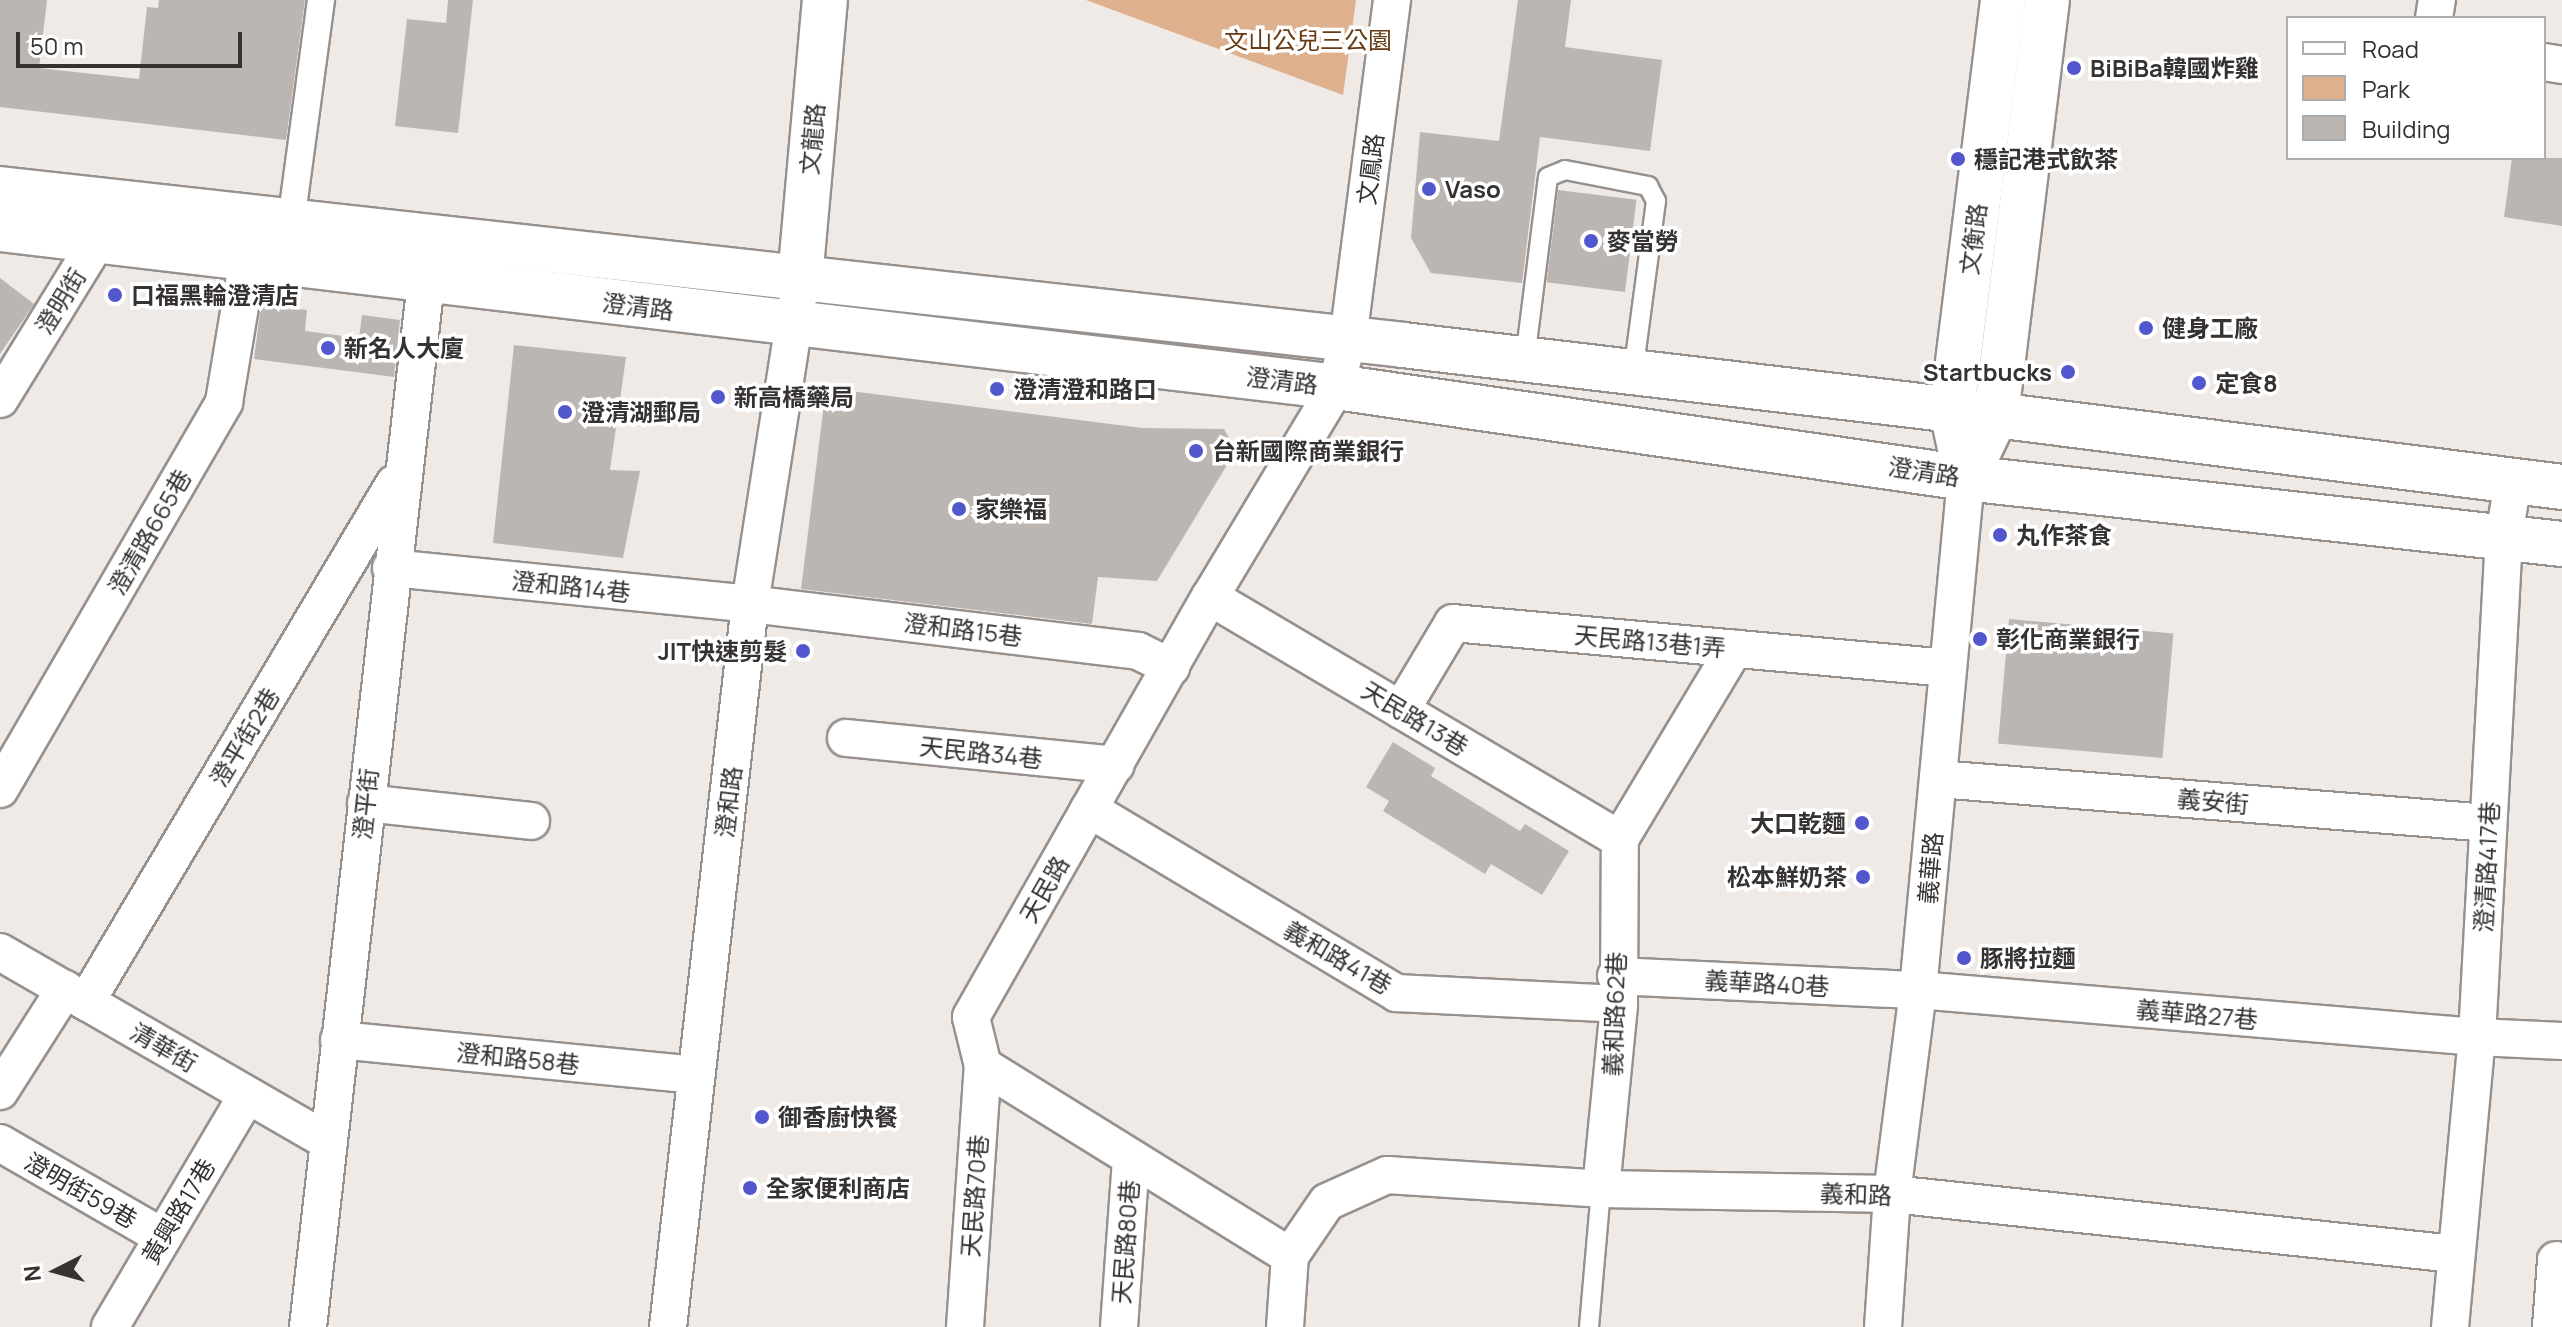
<!DOCTYPE html>
<meta charset="utf-8">
<style>
body{margin:0}
#map{position:relative;width:2562px;height:1327px;overflow:hidden;background:#efeae6;font-family:Manrope,"Noto Sans TC",sans-serif}
div>[style]{position:absolute}
.green>*{inset:0;background:#dfb08d}
.building>*{inset:0;background:#bbb6b2;transform-origin:0 0}
.roads{filter:drop-shadow(2px 0 #97918e) drop-shadow(-2px 0 #97918e) drop-shadow(0 2px #97918e) drop-shadow(0 -2px #97918e)}
.service>*{height:18px;margin:-9px;padding:0 9px;transform-origin:9px;border-radius:9px;background:#fff}
.pedestrian>*{height:26px;margin:-13px;padding:0 13px;transform-origin:13px;border-radius:13px;background:#fff}
.minor>*{height:36px;margin:-18px;padding:0 18px;transform-origin:18px;border-radius:18px;background:#fff}
.tertiary>*{height:44px;margin:-22px;padding:0 22px;transform-origin:22px;border-radius:22px;background:#fff}
.secondary>*{height:44px;margin:-22px;padding:0 22px;transform-origin:22px;border-radius:22px;background:#fff}
.dots>*{width:22px;height:22px;translate:-50% -50%;box-sizing:border-box;border:4px solid #fff;border-radius:50%}
span{translate:-50% -50%;white-space:nowrap;text-align:center;line-height:1.15;-webkit-text-stroke:7px #fff;paint-order:stroke}
.park-label{font-size:24px;color:#653a14}
.poi-label{font-size:24px;color:#353231;font-weight:700}
.left{translate:0 -50%;text-align:left}
.right{translate:-100% -50%;text-align:right}
.street-label{font-size:24px;color:#353231}
.legend{position:absolute;left:2286px;top:16px;width:260px;height:144px;box-sizing:border-box;background:#fff;border:2px solid #aeadad;margin:0;padding:10px 14px;list-style:none;font-size:24px;color:#353231}
.legend li{display:flex;align-items:center;gap:16px;height:40px}
.legend b{width:40px;border:2px solid #aeadad}
.north{position:absolute;left:16px;top:1231px;width:80px;height:80px;-webkit-text-stroke:6px #fff;paint-order:stroke;rotate:264deg;font-size:22px;font-weight:700;line-height:32px;text-align:center;color:#353231}
.north::after{content:'';display:block;margin:auto;width:28px;height:36px;background:#353231;clip-path:polygon(50% 0,100% 100%,50% 72%,0 100%)}
.scale{position:absolute;left:16px;top:32px;width:226px;height:36px;box-sizing:border-box;border:4px solid #353231;border-top:0;padding-left:10px;font-size:24px;line-height:28px;white-space:nowrap;color:#353231;-webkit-text-stroke:6px #fff;paint-order:stroke}
</style>
<div id="map">
<div class="green">
<i style="clip-path:polygon(1086px 0,1356px 0,1343px 95px)"></i>
</div>
<div class="building">
<i style="clip-path:polygon(0 0,47px 0,39px 68px,139px 79px,147px 7px,158px 8px,159px 0,305px 0,286px 140px,0 107px)"></i>
<i style="clip-path:polygon(448px 0,473px 0,458px 133px,395px 126px,407px 19px,446px 23px)"></i>
<i style="clip-path:polygon(1518px 0,1571px 0,1565px 47px,1662px 60px,1650px 151px,1540px 137px,1522px 283px,1431px 273px,1411px 238px,1420px 132px,1499px 141px)"></i>
<i style="clip-path:polygon(2512px 158px,2562px 158px,2562px 226px,2504px 217px)"></i>
<i style="left:1558px;top:190px;width:79px;height:93px;rotate:7deg"></i>
<i style="clip-path:polygon(0 278px,34px 304px,0 354px)"></i>
<i style="clip-path:polygon(261px 305px,307px 310px,305px 331px,359px 338px,362px 315px,400px 320px,394px 377px,254px 359px)"></i>
<i style="clip-path:polygon(514px 345px,626px 357px,610px 470px,640px 471px,623px 558px,493px 543px)"></i>
<i style="clip-path:polygon(826px 388px,1142px 428px,1224px 429px,1236px 450px,1157px 581px,1098px 577px,1092px 624px,801px 589px)"></i>
<i style="left:2009px;top:619px;width:165px;height:125px;rotate:5deg"></i>
<i style="clip-path:polygon(1393px 742px,1435px 768px,1431px 776px,1520px 831px,1525px 824px,1569px 851px,1542px 895px,1491px 864px,1485px 874px,1383px 811px,1389px 801px,1366px 787px)"></i>
</div>
<div class="roads">
<div class="service">
<i style="left:1525px;top:359px;width:183px;rotate:-82.8deg"></i>
<i style="left:1548px;top:177px;width:18px;rotate:-22deg"></i>
<i style="left:1565px;top:170px;width:85px;rotate:10.9deg"></i>
<i style="left:1648px;top:186px;width:17px;rotate:62deg"></i>
<i style="left:1656px;top:201px;width:175px;rotate:97.6deg"></i>
<i style="left:1589px;top:1327px;width:139px;rotate:-85deg"></i>
</div>
<div class="pedestrian">
<i style="left:291px;top:222px;width:224px;rotate:-82.3deg"></i>
</div>
<div class="minor">
<i style="left:2434px;top:18px;width:18px;rotate:-81deg"></i>
<i style="left:2544px;top:62px;width:18px;rotate:9deg"></i>
<i style="left:0;top:399px;width:210px;rotate:-58.4deg"></i>
<i style="left:391px;top:568px;width:361px;rotate:5.7deg"></i>
<i style="left:750px;top:604px;width:391px;rotate:6.9deg"></i>
<i style="left:1138px;top:651px;width:37px;rotate:26deg"></i>
<i style="left:1210px;top:597px;width:476px;rotate:30.6deg"></i>
<i style="left:1401px;top:710px;width:101px;rotate:-59.1deg"></i>
<i style="left:1453px;top:623px;width:497px;rotate:5.2deg"></i>
<i style="left:846px;top:738px;width:271px;rotate:5.7deg"></i>
<i style="left:1938px;top:779px;width:552px;rotate:4.57deg"></i>
<i style="left:0;top:789px;width:447px;rotate:-59.9deg"></i>
<i style="left:224px;top:402px;width:146px;rotate:-80.5deg"></i>
<i style="left:366px;top:803px;width:166px;rotate:6.2deg"></i>
<i style="left:1089px;top:809px;width:358px;rotate:30.9deg"></i>
<i style="left:1396px;top:993px;width:223px;rotate:2.8deg"></i>
<i style="left:0;top:952px;width:380px;rotate:30deg"></i>
<i style="left:1616px;top:976px;width:302px;rotate:2.7deg"></i>
<i style="left:1918px;top:990px;width:561px;rotate:4.81deg"></i>
<i style="left:2477px;top:1037px;width:85px;rotate:2.7deg"></i>
<i style="left:86px;top:1002px;width:603px;rotate:-59.26deg"></i>
<i style="left:339px;top:1040px;width:359px;rotate:5.6deg"></i>
<i style="left:0;top:1091px;width:121px;rotate:-57.5deg"></i>
<i style="left:0;top:1143px;width:188px;rotate:30deg"></i>
<i style="left:1601px;top:1189px;width:186px;rotate:-84.4deg"></i>
<i style="left:1619px;top:1004px;width:165px;rotate:-89.7deg"></i>
<i style="left:1620px;top:839px;width:222px;rotate:-59deg"></i>
<i style="left:1290px;top:1256px;width:65px;rotate:-55.6deg"></i>
<i style="left:1327px;top:1202px;width:66px;rotate:-24.2deg"></i>
<i style="left:1387px;top:1175px;width:214px;rotate:3.7deg"></i>
<i style="left:1601px;top:1189px;width:291px;rotate:1deg"></i>
<i style="left:1892px;top:1194px;width:565px;rotate:6.09deg"></i>
<i style="left:110px;top:1327px;width:269px;rotate:-59.4deg"></i>
<i style="left:308px;top:1327px;width:1053px;rotate:-83.56deg"></i>
<i style="left:668px;top:1327px;width:728px;rotate:-83.53deg"></i>
<i style="left:750px;top:604px;width:311px;rotate:-81.1deg"></i>
<i style="left:965px;top:1327px;width:262px;rotate:-86.1deg"></i>
<i style="left:1119px;top:1327px;width:169px;rotate:-85.9deg"></i>
<i style="left:1285px;top:1327px;width:71px;rotate:-86deg"></i>
<i style="left:1290px;top:1256px;width:361px;rotate:-148.2deg"></i>
<i style="left:983px;top:1066px;width:50px;rotate:-103.8deg"></i>
<i style="left:971px;top:1017px;width:483px;rotate:-60.4deg"></i>
<i style="left:1210px;top:597px;width:245px;rotate:-59deg"></i>
<i style="left:1336px;top:387px;width:49px;rotate:-76deg"></i>
<i style="left:1348px;top:339px;width:342px;rotate:-82.6deg"></i>
<i style="left:1883px;top:1327px;width:133px;rotate:-86.1deg"></i>
<i style="left:1892px;top:1194px;width:206px;rotate:-82.7deg"></i>
<i style="left:1918px;top:990px;width:514px;rotate:-84.64deg"></i>
<i style="left:2450px;top:1327px;width:291px;rotate:-84.7deg"></i>
<i style="left:2477px;top:1037px;width:501px;rotate:-86.91deg"></i>
<i style="left:2504px;top:537px;width:57px;rotate:-80.9deg"></i>
<i style="left:2551px;top:1327px;width:67px;rotate:-85.7deg"></i>
</div>
<div class="tertiary">
<i style="left:800px;top:279px;width:280px;rotate:-84.9deg"></i>
<i style="left:1960px;top:448px;width:39px;rotate:-102deg"></i>
<i style="left:1952px;top:410px;width:413px;rotate:-82.9deg"></i>
<i style="left:1966px;top:478px;width:70px;rotate:-64.5deg"></i>
<i style="left:1996px;top:415px;width:418px;rotate:-83deg"></i>
</div>
<div class="secondary">
<i style="left:0;top:189px;width:1412px;rotate:6.34deg"></i>
<i style="left:1403px;top:345px;width:597px;rotate:6.73deg"></i>
<i style="left:1996px;top:415px;width:571px;rotate:7.25deg"></i>
<i style="left:0;top:229px;width:1345px;rotate:6.74deg"></i>
<i style="left:1336px;top:387px;width:637px;rotate:8.22deg"></i>
<i style="left:1966px;top:478px;width:600px;rotate:6.32deg"></i>
</div>
</div>
<div class="dots">
<i style="left:2074px;top:68px;background:#5257cd"></i>
<i style="left:1958px;top:159px;background:#5257cd"></i>
<i style="left:1429px;top:189px;background:#5257cd"></i>
<i style="left:1591px;top:241px;background:#5257cd"></i>
<i style="left:115px;top:295px;background:#5257cd"></i>
<i style="left:2146px;top:328px;background:#5257cd"></i>
<i style="left:328px;top:348px;background:#5257cd"></i>
<i style="left:2068px;top:372px;background:#5257cd"></i>
<i style="left:2199px;top:383px;background:#5257cd"></i>
<i style="left:997px;top:389px;background:#5257cd"></i>
<i style="left:718px;top:397px;background:#5257cd"></i>
<i style="left:565px;top:412px;background:#5257cd"></i>
<i style="left:1196px;top:451px;background:#5257cd"></i>
<i style="left:959px;top:509px;background:#5257cd"></i>
<i style="left:2000px;top:535px;background:#5257cd"></i>
<i style="left:1980px;top:639px;background:#5257cd"></i>
<i style="left:803px;top:651px;background:#5257cd"></i>
<i style="left:1862px;top:823px;background:#5257cd"></i>
<i style="left:1863px;top:877px;background:#5257cd"></i>
<i style="left:1964px;top:958px;background:#5257cd"></i>
<i style="left:762px;top:1117px;background:#5257cd"></i>
<i style="left:750px;top:1188px;background:#5257cd"></i>
</div>
<div class="park-label">
<span style="left:1308px;top:40px">文山公兒三公園</span>
</div>
<div class="poi-label">
<span class="left" style="left:2090px;top:68px">BiBiBa韓國炸雞</span>
<span class="left" style="left:1974px;top:159px">穩記港式飲茶</span>
<span class="left" style="left:1445px;top:189px">Vaso</span>
<span class="left" style="left:1607px;top:241px">麥當勞</span>
<span class="left" style="left:131px;top:295px">口福黑輪澄清店</span>
<span class="left" style="left:2162px;top:328px">健身工廠</span>
<span class="left" style="left:344px;top:348px">新名人大廈</span>
<span class="right" style="left:2052px;top:372px">Startbucks</span>
<span class="left" style="left:2215px;top:383px">定食8</span>
<span class="left" style="left:1013px;top:389px">澄清澄和路口</span>
<span class="left" style="left:734px;top:397px">新高橋藥局</span>
<span class="left" style="left:581px;top:412px">澄清湖郵局</span>
<span class="left" style="left:1212px;top:451px">台新國際商業銀行</span>
<span class="left" style="left:975px;top:509px">家樂福</span>
<span class="left" style="left:2016px;top:535px">丸作茶食</span>
<span class="left" style="left:1996px;top:639px">彰化商業銀行</span>
<span class="right" style="left:787px;top:651px">JIT快速剪髮</span>
<span class="right" style="left:1846px;top:823px">大口乾麵</span>
<span class="right" style="left:1847px;top:877px">松本鮮奶茶</span>
<span class="left" style="left:1980px;top:958px">豚將拉麵</span>
<span class="left" style="left:778px;top:1117px">御香廚快餐</span>
<span class="left" style="left:766px;top:1188px">全家便利商店</span>
</div>
<div class="street-label">
<span style="left:812px;top:139px;rotate:-85deg">文龍路</span>
<span style="left:1370px;top:169px;rotate:-83deg">文鳳路</span>
<span style="left:1973px;top:239px;rotate:-83deg">文衡路</span>
<span style="left:60px;top:301px;rotate:-58deg">澄明街</span>
<span style="left:638px;top:306px;rotate:7deg">澄清路</span>
<span style="left:1282px;top:380px;rotate:7deg">澄清路</span>
<span style="left:1924px;top:471px;rotate:9deg">澄清路</span>
<span style="left:149px;top:532px;rotate:-60deg">澄清路665巷</span>
<span style="left:571px;top:586px;rotate:6deg">澄和路14巷</span>
<span style="left:963px;top:629px;rotate:7deg">澄和路15巷</span>
<span style="left:1650px;top:641px;rotate:5deg">天民路13巷1弄</span>
<span style="left:1415px;top:718px;rotate:31deg">天民路13巷</span>
<span style="left:244px;top:737px;rotate:-59deg">澄平街2巷</span>
<span style="left:981px;top:752px;rotate:6deg">天民路34巷</span>
<span style="left:2213px;top:801px;rotate:5deg">義安街</span>
<span style="left:728px;top:802px;rotate:-83deg">澄和路</span>
<span style="left:365px;top:804px;rotate:-84deg">澄平街</span>
<span style="left:2486px;top:867px;rotate:-87deg">澄清路417巷</span>
<span style="left:1930px;top:868px;rotate:-85deg">義華路</span>
<span style="left:1044px;top:889px;rotate:-60deg">天民路</span>
<span style="left:1338px;top:957px;rotate:30deg">義和路41巷</span>
<span style="left:1767px;top:983px;rotate:3deg">義華路40巷</span>
<span style="left:1614px;top:1014px;rotate:-88deg">義和路62巷</span>
<span style="left:2197px;top:1014px;rotate:5deg">義華路27巷</span>
<span style="left:164px;top:1047px;rotate:30deg">清華街</span>
<span style="left:518px;top:1058px;rotate:6deg">澄和路58巷</span>
<span style="left:81px;top:1190px;rotate:30deg">澄明街59巷</span>
<span style="left:1856px;top:1194px;rotate:2deg">義和路</span>
<span style="left:974px;top:1196px;rotate:-86deg">天民路70巷</span>
<span style="left:178px;top:1211px;rotate:-59deg">黃興路17巷</span>
<span style="left:1125px;top:1242px;rotate:-86deg">天民路80巷</span>
</div>
<ul class="legend">
<li><b style="height:10px;background:#fff"></b>Road</li>
<li><b style="height:22px;background:#dfb08d"></b>Park</li>
<li><b style="height:22px;background:#bbb6b2"></b>Building</li>
</ul>
<div class="north">N</div>
<div class="scale">50 m</div>
</div>
